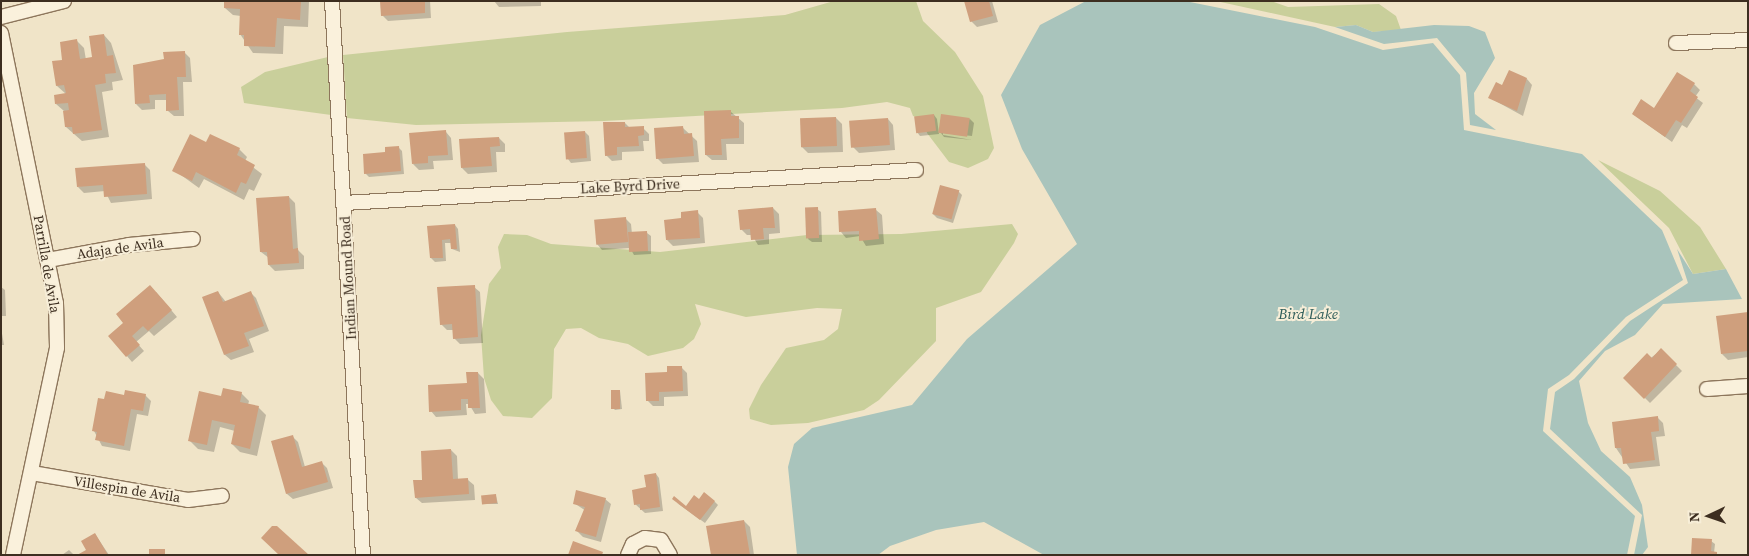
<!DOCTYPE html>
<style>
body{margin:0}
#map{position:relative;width:1749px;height:556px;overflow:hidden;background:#f0e4c8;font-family:"Source Serif 4",serif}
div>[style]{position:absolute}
.green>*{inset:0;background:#c9cf9b}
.water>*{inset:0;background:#a9c4bc}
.shadow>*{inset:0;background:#0003}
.building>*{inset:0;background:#cf9f7d;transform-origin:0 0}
.roads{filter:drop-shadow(1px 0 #8d765c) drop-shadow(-1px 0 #8d765c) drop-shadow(0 1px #8d765c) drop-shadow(0 -1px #8d765c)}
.street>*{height:14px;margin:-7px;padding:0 7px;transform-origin:7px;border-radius:7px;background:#faf1dc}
span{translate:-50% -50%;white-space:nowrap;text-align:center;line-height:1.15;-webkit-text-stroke:4px #f7eed8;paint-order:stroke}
.street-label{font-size:14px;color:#3d2e20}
.water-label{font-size:15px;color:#2f5d5a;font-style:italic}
.frame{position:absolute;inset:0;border:2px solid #3d2e20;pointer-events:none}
.north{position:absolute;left:1684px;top:491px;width:50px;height:50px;-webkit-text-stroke:4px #f7eed8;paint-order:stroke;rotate:267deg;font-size:14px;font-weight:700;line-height:20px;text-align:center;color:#3d2e20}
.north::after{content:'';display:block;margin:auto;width:18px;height:22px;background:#3d2e20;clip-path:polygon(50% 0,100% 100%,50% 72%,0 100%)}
</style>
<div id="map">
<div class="green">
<i style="clip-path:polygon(834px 1px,916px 1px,923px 21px,955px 52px,983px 96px,994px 148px,988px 159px,968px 168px,949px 162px,927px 133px,924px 120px,913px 116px,910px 108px,887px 102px,842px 108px,604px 121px,416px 125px,347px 118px,343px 55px,567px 32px,785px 15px)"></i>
<i style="clip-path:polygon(1216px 1px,1271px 1px,1288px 7px,1379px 4px,1396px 16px,1401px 30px,1373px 32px,1356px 25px,1335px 27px)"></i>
<i style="clip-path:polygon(328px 57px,331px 115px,244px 103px,241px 87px,265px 72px)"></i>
<i style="clip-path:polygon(1598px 160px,1660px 191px,1700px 227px,1726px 269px,1693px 274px,1669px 228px)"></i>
<i style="clip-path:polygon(1012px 224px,1018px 234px,1014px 243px,981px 292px,936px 308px,936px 341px,879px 400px,864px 410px,808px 423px,771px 425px,750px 419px,749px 409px,761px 385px,786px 348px,824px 340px,838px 329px,842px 309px,817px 308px,746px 317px,695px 304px,701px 324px,694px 339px,683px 348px,648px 356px,628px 344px,599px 338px,581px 328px,566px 329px,554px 349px,552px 398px,532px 418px,503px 416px,491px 400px,484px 378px,481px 335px,489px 284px,501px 268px,498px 247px,504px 234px,527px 235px,551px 244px,660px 252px,807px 235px,901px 234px)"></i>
</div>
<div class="water">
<i style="clip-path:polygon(1086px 1px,1185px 1px,1315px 27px,1383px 50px,1433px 43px,1460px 75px,1464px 130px,1582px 154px,1662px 230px,1683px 280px,1626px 317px,1569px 375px,1548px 389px,1543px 431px,1635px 516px,1627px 555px,1044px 555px,984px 522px,936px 530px,890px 546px,878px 555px,797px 555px,788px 467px,794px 444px,812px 428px,912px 405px,967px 339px,1077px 244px,1022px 149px,1001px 95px,1040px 25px)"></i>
<i style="clip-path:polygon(1356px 25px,1373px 32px,1434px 25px,1469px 26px,1485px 32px,1495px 58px,1474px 93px,1475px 114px,1496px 130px,1470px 125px,1466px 73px,1437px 38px,1384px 44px,1335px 27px)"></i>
<i style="clip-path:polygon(1677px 249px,1693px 274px,1726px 269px,1742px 299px,1663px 304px,1635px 335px,1605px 351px,1579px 381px,1588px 423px,1601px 451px,1630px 477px,1642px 505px,1648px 547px,1642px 555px,1634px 555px,1642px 515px,1550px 429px,1555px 392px,1574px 379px,1630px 321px,1688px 283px)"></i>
</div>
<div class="shadow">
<i style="clip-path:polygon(225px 1px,309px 1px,308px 27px,284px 26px,283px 54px,253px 53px,240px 34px,241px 16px,233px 15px,225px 8px)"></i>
<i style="clip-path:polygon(381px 1px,430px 1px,431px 18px,388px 21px,382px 15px)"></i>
<i style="clip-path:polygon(494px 1px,541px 1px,541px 6px,499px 7px)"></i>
<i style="clip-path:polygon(966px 1px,992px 1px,998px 22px,977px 27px,971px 21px)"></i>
<i style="clip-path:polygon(104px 35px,111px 43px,123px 80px,112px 82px,113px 90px,102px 92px,109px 137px,82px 141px,66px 127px,64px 111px,56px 104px,66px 94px,57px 86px,64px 61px,76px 40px,84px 48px,86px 60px,94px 58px)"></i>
<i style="clip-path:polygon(184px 52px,190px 58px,192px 82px,183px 82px,184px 116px,174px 116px,168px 111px,167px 100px,155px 100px,155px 109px,142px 110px,136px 104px)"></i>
<i style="clip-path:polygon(1527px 79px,1532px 85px,1523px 116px,1490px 98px,1503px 86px)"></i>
<i style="clip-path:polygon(1694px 84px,1700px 90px,1695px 97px,1703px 103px,1687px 128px,1682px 125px,1672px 142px,1633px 114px,1654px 109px)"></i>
<i style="clip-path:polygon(731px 112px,744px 123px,744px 144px,726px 144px,727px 160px,712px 160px,706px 155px)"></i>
<i style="clip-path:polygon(934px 115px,937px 119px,939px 134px,920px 136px,917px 132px)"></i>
<i style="clip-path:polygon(836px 118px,842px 124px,843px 152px,808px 153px,802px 147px)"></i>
<i style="clip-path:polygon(888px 119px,893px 125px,895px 150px,859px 153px,853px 147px)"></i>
<i style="clip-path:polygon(970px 119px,974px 123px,972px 136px,943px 133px,943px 135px,972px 140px,944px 137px,941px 133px)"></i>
<i style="clip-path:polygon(625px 123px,630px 128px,643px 128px,649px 134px,649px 141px,643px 141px,644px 151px,622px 152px,622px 160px,612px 161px,606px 155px)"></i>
<i style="clip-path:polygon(683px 128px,697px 141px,699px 162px,663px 164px,657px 158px)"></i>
<i style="clip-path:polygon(446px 132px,451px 138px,453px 160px,433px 161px,434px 169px,419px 170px,413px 164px)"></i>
<i style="clip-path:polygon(585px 132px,589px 136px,591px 161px,571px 163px,568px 159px)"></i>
<i style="clip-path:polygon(499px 138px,505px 144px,505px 152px,496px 152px,497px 172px,468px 174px,462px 168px)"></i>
<i style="clip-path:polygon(207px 144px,239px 149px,247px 157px,245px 161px,262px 174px,254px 191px,249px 189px,244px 200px,204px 179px,199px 188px,174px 170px)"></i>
<i style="clip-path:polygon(398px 147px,402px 151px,404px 174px,369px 177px,365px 173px)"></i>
<i style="clip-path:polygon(144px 164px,150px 170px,152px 199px,111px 203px,105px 191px,84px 193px,78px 187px)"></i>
<i style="clip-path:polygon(958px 191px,962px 195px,953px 223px,937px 218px,933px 214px)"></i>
<i style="clip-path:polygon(289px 197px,295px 203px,298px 250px,304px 256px,304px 269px,275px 271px,269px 265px,269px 258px,261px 252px)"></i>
<i style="clip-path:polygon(773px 208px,779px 214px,780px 233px,769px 234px,769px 244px,758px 245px,752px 235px,747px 235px,741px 229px)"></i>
<i style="clip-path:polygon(817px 209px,821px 212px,822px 242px,812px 242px,808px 239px)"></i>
<i style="clip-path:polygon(876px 210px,882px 215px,884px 244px,866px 246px,860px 236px,846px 238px,841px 232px)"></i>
<i style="clip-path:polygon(697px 212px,703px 218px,705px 243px,673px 246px,667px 240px,683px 220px)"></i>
<i style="clip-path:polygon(625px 218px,631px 224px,632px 234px,647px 233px,651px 236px,651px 254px,634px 255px,630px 248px,602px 250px,597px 244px,595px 220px)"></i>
<i style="clip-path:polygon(455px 225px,458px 229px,460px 252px,452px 249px,452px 243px,445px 243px,446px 261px,435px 262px,431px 258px,429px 227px)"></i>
<i style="clip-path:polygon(1px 287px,5px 290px,6px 316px,1px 316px)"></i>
<i style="clip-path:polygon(474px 287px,480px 292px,483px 343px,460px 344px,454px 338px,454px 330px,447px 330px,441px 324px)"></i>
<i style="clip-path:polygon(156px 292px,177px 317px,154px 336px,149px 331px,136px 342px,144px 351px,132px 362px,110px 336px)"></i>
<i style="clip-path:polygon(218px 292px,226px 302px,251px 293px,256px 298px,269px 331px,249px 339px,254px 352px,231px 360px,225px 355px,204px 298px)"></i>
<i style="clip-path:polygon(1748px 313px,1748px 357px,1728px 360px,1722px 354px)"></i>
<i style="clip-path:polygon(1px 328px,4px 345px,1px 345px)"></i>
<i style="clip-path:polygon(1661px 350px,1682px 371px,1650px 403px,1625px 378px)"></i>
<i style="clip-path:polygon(681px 367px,687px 373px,688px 396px,664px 397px,664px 406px,653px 406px,647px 400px,668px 373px)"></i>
<i style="clip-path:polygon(478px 373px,484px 379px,486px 413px,475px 414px,469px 404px,466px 404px,467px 415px,436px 417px,431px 411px,468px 384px)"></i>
<i style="clip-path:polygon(620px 391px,622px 409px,615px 410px,613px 408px)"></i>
<i style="clip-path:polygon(241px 393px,249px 401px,248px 405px,258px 407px,266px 415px,257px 456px,240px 452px,232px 444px,235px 431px,220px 427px,214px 452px,198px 449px,190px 441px,222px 398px)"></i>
<i style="clip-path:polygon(145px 395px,151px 401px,148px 416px,137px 414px,130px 451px,102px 446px,94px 431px,125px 396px)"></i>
<i style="clip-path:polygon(1657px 417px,1663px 423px,1665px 436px,1656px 437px,1660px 466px,1630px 469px,1616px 448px)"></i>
<i style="clip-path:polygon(292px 436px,298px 442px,305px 467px,321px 462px,327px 468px,333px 488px,293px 499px,287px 494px)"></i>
<i style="clip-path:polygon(451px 450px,457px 456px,458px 480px,468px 480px,474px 485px,475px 500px,422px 503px,416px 498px,424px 481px)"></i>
<i style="clip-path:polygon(656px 474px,659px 478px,663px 511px,645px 513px,635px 504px)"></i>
<i style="clip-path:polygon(496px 496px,498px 504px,483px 504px)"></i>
<i style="clip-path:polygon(605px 499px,611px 504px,601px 542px,583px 537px,577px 531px,586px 511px,574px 503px)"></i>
<i style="clip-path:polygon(699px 501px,714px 501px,718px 505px,705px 523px,677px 503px,686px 507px)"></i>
<i style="clip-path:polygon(744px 521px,750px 527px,754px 555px,712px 555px)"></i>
<i style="clip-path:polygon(95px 534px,109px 555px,79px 555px,87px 550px)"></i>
<i style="clip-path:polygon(1711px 541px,1715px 544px,1714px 553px,1718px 555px,1692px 555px)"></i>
<i style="clip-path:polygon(69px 550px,74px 555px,62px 555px)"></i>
</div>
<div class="building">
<i style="clip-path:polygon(224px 1px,301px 1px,300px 20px,277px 18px,275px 47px,244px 46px,244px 35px,239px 35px,240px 9px,224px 8px)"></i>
<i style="clip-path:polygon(380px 1px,425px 1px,425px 13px,381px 16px)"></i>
<i style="clip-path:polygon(964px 1px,989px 1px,993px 16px,970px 22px)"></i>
<i style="clip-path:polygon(104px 34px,107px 56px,113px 55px,116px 73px,105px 74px,106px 83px,95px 85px,102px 130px,73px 134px,72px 127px,65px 127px,63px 111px,69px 110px,68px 103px,55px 104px,54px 95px,66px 93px,64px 85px,56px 86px,52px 61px,62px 60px,60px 42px,77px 39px,80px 59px,92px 57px,89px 36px)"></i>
<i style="clip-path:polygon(185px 51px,186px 77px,177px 77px,179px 110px,166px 111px,166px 94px,149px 95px,150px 103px,135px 104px,133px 65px,164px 59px,163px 52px)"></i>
<i style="clip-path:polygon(1509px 70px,1527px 78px,1517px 111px,1488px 98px,1496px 82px,1502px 85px)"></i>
<i style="clip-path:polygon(1677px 72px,1695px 83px,1690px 91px,1698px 97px,1681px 123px,1676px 120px,1665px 137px,1632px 114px,1641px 99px,1654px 108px)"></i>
<i style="clip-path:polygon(731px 110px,731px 116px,739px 116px,739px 138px,721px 139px,722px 155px,705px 155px,704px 111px)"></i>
<i style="left:934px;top:114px;width:17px;height:20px;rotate:83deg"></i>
<i style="left:941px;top:114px;width:29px;height:19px;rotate:8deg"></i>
<i style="left:836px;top:117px;width:29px;height:36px;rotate:88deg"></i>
<i style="left:888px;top:118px;width:27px;height:39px;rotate:86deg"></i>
<i style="clip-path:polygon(603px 122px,625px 122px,625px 127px,644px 126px,644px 135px,638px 136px,639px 146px,617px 147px,617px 155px,605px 156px)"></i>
<i style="clip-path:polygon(683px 126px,684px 134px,692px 133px,694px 156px,656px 159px,654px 128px)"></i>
<i style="clip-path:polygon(446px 130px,448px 155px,428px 156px,428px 163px,412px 164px,409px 133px)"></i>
<i style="left:585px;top:131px;width:27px;height:21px;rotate:86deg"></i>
<i style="clip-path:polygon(190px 134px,206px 142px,210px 134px,240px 148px,237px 155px,255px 165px,246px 184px,241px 182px,236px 193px,196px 172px,192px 181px,172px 171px)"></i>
<i style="clip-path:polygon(499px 137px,500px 146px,490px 147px,492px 166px,461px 168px,459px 139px)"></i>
<i style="clip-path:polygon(399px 146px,401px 171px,364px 174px,363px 154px,385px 152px,385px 147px)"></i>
<i style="clip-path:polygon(145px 163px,147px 194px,104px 197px,103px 185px,77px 187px,75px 168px)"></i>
<i style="left:940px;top:185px;width:20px;height:30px;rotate:15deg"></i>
<i style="clip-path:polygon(289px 196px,293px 249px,298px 248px,299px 263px,268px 265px,267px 252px,260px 252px,256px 198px)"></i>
<i style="clip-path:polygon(773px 207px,775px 228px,763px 228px,764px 239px,751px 240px,750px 229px,740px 230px,738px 210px)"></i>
<i style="left:818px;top:207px;width:31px;height:13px;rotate:88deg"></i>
<i style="clip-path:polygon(876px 208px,879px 239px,859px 241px,859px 231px,839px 232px,838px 211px)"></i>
<i style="clip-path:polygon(698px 210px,700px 238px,666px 240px,664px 220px,681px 218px,681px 212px)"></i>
<i style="left:626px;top:217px;width:25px;height:32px;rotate:85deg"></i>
<i style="clip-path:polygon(455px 224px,457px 249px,451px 249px,450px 239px,442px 240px,443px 258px,430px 258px,427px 226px)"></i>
<i style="left:647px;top:231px;width:20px;height:19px;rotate:87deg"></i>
<i style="clip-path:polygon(150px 285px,172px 310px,148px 331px,143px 326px,132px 336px,140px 345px,126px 357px,108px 336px,123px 323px,116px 314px)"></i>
<i style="clip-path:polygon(475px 285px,478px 337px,453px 339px,452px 324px,440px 325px,437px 287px)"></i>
<i style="clip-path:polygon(218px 291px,223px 302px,251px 291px,264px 326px,244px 333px,249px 346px,224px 355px,202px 297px)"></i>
<i style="clip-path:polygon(1748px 312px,1748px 351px,1721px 354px,1716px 316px)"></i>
<i style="clip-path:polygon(1661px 348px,1677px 364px,1644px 399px,1623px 378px,1647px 353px,1652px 358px)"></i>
<i style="clip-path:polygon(667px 366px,682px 366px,683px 391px,659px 392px,659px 401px,646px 401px,645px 373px,667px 372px)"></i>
<i style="clip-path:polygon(466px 372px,478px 372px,480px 408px,468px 408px,468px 399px,461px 399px,461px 410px,429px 412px,428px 385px,467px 383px)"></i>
<i style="clip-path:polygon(223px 388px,242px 392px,240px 402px,259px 406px,250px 449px,231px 444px,235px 425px,212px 420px,207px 445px,188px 441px,199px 391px,221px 396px)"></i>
<i style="clip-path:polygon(125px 390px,146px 394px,143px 411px,131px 409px,124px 446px,95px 440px,97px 432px,92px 431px,98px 398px,104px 399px,106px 391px,124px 395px)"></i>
<i style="left:611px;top:390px;width:9px;height:19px"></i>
<i style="clip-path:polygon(1658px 416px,1659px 431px,1651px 432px,1655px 460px,1623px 464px,1621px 448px,1615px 448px,1612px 422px)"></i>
<i style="clip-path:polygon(293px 435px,302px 467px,322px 461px,328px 482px,286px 494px,271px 441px)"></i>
<i style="clip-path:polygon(451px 449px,453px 479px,468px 478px,469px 494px,415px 498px,413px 480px,422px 480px,421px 451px)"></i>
<i style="clip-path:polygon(656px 473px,660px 507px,640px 510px,640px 504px,634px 505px,632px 490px,646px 487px,644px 475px)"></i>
<i style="clip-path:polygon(576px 490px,606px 498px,596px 537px,575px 531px,585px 507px,573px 504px)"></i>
<i style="clip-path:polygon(704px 492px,715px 501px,700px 520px,672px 499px,674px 496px,686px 506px,694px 495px,699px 499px)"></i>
<i style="left:496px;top:494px;width:9px;height:15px;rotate:84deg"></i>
<i style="clip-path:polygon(744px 520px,750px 555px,711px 555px,706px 526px)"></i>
<i style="clip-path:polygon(272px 526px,277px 526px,309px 555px,279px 555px,261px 538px)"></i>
<i style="clip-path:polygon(95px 533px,108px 555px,77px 555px,86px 550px,81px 541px)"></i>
<i style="clip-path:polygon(1692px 538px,1712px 539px,1711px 551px,1717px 552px,1717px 555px,1691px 555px)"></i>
<i style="clip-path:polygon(573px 541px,603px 552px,602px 555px,568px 555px)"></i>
<i style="left:149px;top:549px;width:16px;height:6px"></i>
</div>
<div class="roads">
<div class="street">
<i style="left:332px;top:1px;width:555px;rotate:86.8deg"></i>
<i style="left:1px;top:17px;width:65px;rotate:-14.3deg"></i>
<i style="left:1px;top:33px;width:276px;rotate:78.5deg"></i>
<i style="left:56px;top:303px;width:45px;rotate:88.7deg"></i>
<i style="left:57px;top:348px;width:212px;rotate:102deg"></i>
<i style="left:1676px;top:43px;width:72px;rotate:-2.4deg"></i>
<i style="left:344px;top:203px;width:573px;rotate:-3.3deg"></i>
<i style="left:48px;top:260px;width:82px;rotate:-10.5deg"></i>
<i style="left:129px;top:245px;width:64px;rotate:-5.4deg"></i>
<i style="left:1707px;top:389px;width:41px;rotate:-4.2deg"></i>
<i style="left:32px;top:473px;width:158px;rotate:9.8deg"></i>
<i style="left:188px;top:500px;width:34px;rotate:-7deg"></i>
<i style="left:628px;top:555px;width:12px;rotate:-66deg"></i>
<i style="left:633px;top:544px;width:13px;rotate:-27deg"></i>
<i style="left:645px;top:538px;width:16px;rotate:7deg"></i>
<i style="left:661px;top:540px;width:17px;rotate:59deg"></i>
</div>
</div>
<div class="street-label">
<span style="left:630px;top:186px;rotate:-3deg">Lake Byrd Drive</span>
<span style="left:120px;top:248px;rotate:-8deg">Adaja de Avila</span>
<span style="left:47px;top:264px;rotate:80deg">Parrilla de Avila</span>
<span style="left:348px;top:278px;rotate:-93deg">Indian Mound Road</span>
<span style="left:127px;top:489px;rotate:9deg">Villespin de Avila</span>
</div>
<div class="water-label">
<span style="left:1308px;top:314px">Bird Lake</span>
</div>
<div class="frame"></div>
<div class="north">N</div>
</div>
